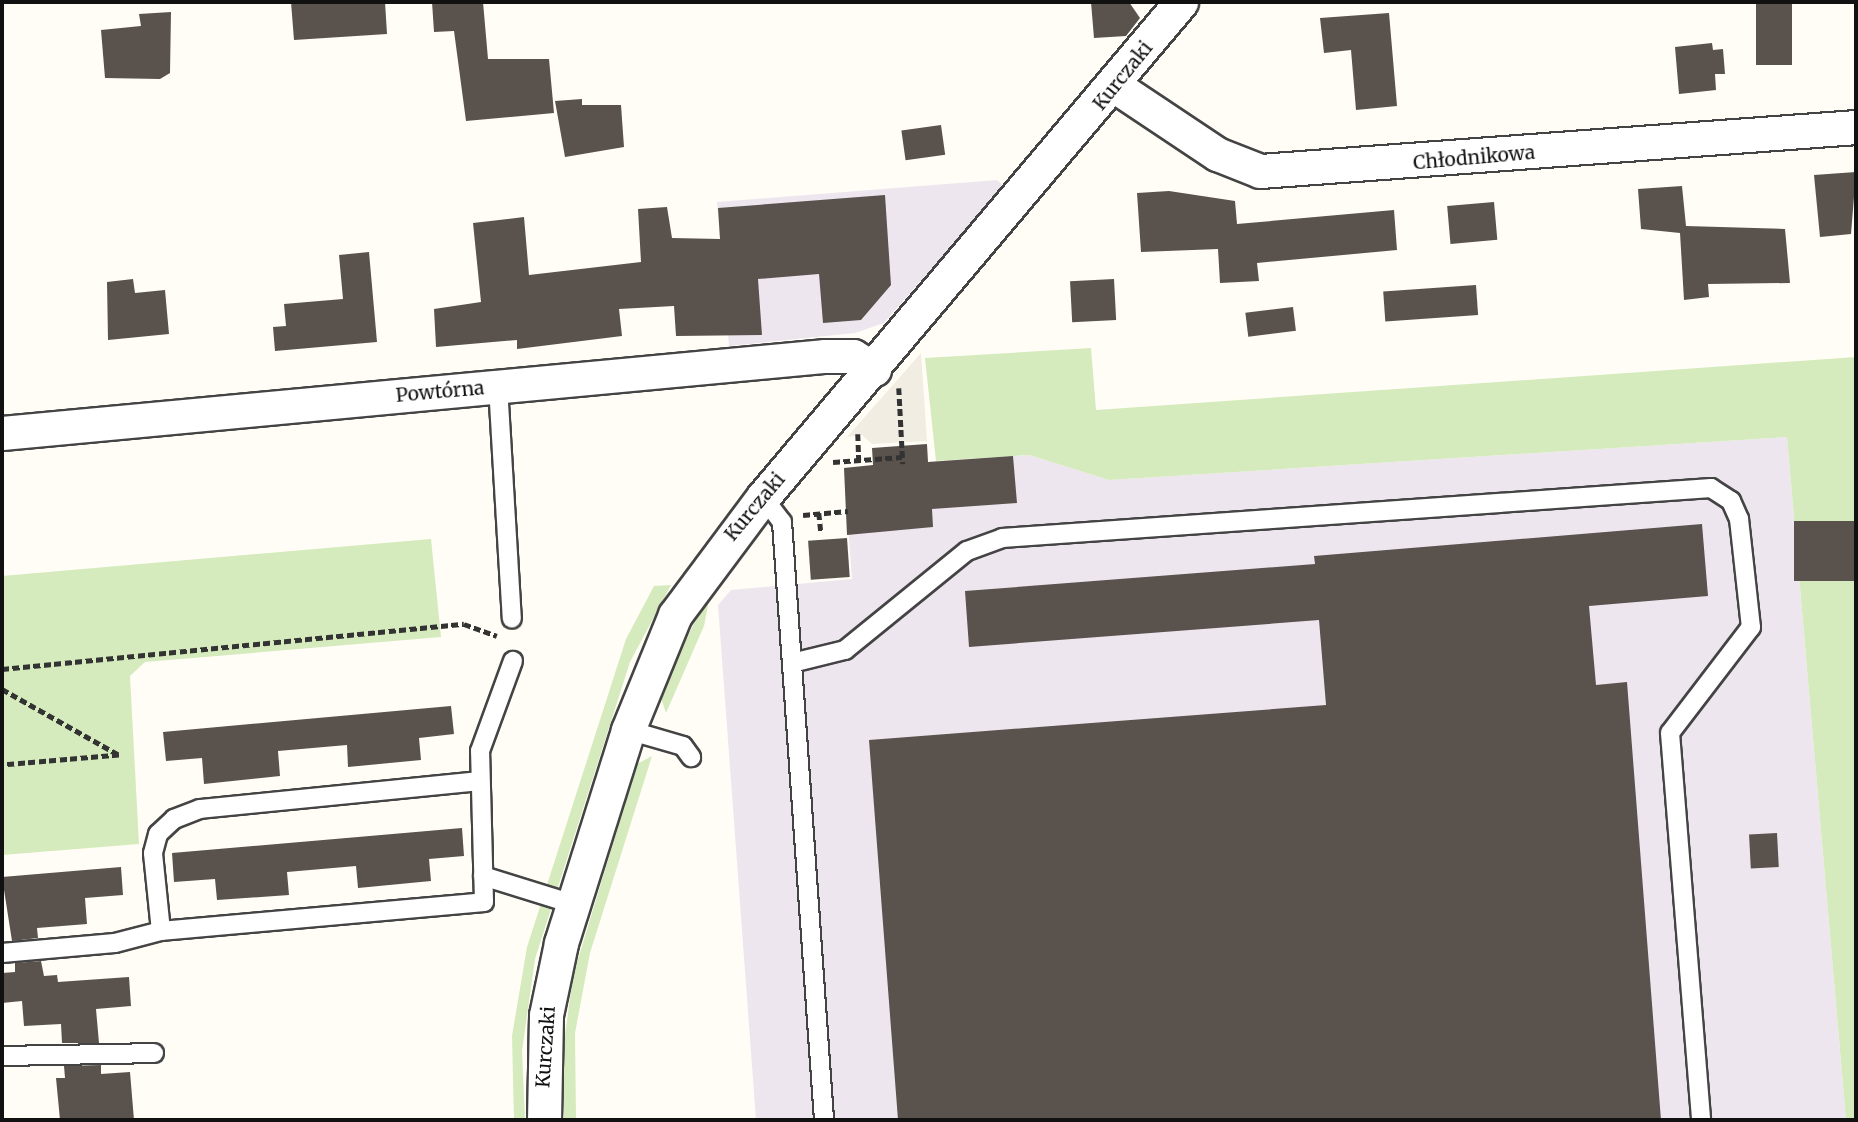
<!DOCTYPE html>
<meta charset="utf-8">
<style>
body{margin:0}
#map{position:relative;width:1858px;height:1122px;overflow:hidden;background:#fffdf5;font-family:Merriweather,serif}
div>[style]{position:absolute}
.industrial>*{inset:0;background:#eee6ef}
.green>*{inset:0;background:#d5ebbd}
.plaza>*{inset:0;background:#f1ede2}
.building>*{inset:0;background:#5a524d;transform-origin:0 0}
.path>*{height:4.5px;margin-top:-2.25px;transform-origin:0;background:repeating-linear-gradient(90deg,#333 0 7px,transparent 0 10.5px)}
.roads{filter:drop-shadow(2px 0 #444) drop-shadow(-2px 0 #444) drop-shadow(0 2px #444) drop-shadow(0 -2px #444)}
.lane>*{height:18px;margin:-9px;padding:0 9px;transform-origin:9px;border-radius:9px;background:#fff}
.street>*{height:33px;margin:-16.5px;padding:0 16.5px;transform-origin:16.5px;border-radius:16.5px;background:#fff}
span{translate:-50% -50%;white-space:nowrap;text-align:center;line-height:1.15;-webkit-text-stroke:7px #fff;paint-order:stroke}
.street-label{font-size:19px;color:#111}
.frame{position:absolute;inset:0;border:4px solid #111;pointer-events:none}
</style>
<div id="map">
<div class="industrial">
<i style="clip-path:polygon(997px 180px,1004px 186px,884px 323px,855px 333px,729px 346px,717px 202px)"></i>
<i style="clip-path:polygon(1787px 437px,1846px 1120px,756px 1120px,718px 605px,731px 590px,852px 579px,844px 468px,1029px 455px,1109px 480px)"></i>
</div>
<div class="green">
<i style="clip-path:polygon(1091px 348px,1096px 410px,1856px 357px,1856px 1120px,1846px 1120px,1787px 437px,1109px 480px,1029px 455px,936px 461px,925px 358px)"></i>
<i style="clip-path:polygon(431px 539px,441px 637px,145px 662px,130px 676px,139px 844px,2px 855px,2px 576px)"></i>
<i style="clip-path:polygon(671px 585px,630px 662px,535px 959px,522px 1051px,525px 1120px,514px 1120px,512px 1036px,527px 947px,626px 639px,654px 586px)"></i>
<i style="clip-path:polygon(711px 590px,704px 626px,666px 713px,660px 695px,665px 681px)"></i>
<i style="clip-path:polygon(652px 756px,590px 953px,575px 1033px,576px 1120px,564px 1120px,563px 1050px,573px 976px,637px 764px)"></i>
</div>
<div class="plaza">
<i style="clip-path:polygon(921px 353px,927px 441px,872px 444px,862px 435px,847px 437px)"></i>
</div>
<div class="building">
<i style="clip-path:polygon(291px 2px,385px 2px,387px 34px,294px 40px)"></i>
<i style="clip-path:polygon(432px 2px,483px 2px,488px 59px,549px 59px,554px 113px,466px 121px,454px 31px,434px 32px)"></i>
<i style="clip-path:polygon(1091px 2px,1129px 2px,1140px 18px,1126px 36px,1094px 38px)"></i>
<i style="left:1756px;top:2px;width:36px;height:63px"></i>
<i style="clip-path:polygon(171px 12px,170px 73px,160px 79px,105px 78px,101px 30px,141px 26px,139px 14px)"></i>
<i style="clip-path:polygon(1389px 13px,1397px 106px,1356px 110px,1351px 50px,1324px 53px,1320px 18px)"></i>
<i style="clip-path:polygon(1712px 43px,1713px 50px,1723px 49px,1725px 74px,1715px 74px,1716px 90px,1679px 94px,1675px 47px)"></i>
<i style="clip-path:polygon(582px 99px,582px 105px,621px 105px,624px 147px,565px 157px,555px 101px)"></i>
<i style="left:941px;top:125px;width:30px;height:40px;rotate:82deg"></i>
<i style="clip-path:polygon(1856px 172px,1851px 234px,1820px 237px,1814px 175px)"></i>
<i style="clip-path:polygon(1682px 186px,1686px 226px,1785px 229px,1790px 283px,1708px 284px,1709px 297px,1684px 300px,1680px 233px,1641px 229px,1638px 189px)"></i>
<i style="clip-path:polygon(1169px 191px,1235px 201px,1237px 224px,1394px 210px,1397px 250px,1257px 263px,1259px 281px,1220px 283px,1218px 249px,1141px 252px,1137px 193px)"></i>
<i style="clip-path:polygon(885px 195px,891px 285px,861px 320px,823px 323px,819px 274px,758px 279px,762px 335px,676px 336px,674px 306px,619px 309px,622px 336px,517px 349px,517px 340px,436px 347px,434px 309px,481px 302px,473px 223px,524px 217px,529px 275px,641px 262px,638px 209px,667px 207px,672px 238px,720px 239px,718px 208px)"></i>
<i style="left:1494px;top:202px;width:38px;height:47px;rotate:85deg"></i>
<i style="clip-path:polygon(369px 252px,377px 342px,275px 351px,273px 327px,286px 326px,284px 304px,343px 299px,339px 255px)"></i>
<i style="clip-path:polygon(133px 279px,135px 293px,165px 290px,169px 334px,108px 340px,107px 282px)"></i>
<i style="left:1114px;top:279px;width:41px;height:44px;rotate:87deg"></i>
<i style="left:1476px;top:285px;width:30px;height:93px;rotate:86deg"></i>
<i style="left:1293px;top:307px;width:24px;height:48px;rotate:83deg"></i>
<i style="clip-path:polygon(927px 444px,928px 462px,1013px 456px,1017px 503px,932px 509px,933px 527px,847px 535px,844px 468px,873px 465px,872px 448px)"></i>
<i style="left:1856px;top:521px;width:60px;height:62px;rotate:90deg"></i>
<i style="clip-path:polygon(1702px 524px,1708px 596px,1589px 606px,1596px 685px,1627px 682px,1661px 1120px,898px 1120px,869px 740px,1326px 705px,1319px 620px,969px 647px,965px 591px,1315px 564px,1314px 556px)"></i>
<i style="left:847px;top:538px;width:39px;height:39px;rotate:86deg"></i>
<i style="clip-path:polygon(451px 706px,454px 734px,419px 738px,421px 760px,348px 767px,347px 745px,278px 751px,280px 776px,204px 784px,202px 758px,166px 761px,163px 732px)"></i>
<i style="clip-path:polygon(462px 828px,464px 856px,429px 859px,431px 881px,358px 888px,356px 866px,287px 872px,289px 895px,217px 900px,215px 879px,174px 882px,172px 853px)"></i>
<i style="left:1777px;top:833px;width:34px;height:28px;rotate:87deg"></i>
<i style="clip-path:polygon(121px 867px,123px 895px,85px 898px,87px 924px,37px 928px,38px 938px,12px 941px,2px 877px)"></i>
<i style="clip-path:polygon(41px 961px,44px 976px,57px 975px,58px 982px,129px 977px,131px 1006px,96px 1009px,99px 1043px,62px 1043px,61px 1024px,24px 1026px,22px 1001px,2px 1003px,2px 973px,15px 972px,15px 963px)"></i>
<i style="clip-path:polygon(101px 1065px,101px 1074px,130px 1072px,134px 1120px,60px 1120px,56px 1078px,65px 1078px,64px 1066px)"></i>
</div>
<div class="path">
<i style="left:899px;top:388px;width:76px;rotate:87deg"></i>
<i style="left:858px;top:434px;width:26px;rotate:88deg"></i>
<i style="left:833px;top:462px;width:69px;rotate:-4.1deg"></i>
<i style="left:819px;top:513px;width:20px;rotate:84deg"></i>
<i style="left:803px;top:515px;width:45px;rotate:-5.1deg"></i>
<i style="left:2px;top:669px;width:464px;rotate:-5.6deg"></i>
<i style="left:464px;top:624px;width:35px;rotate:20deg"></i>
<i style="left:2px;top:689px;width:134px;rotate:29.4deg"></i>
<i style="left:119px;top:755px;width:117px;rotate:175.1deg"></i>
</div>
<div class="roads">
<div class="lane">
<i style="left:498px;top:386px;width:233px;rotate:86.6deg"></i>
<i style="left:763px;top:497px;width:31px;rotate:53deg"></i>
<i style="left:782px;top:522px;width:599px;rotate:85.98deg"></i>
<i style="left:792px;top:663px;width:55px;rotate:-13.8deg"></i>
<i style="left:845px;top:650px;width:157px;rotate:-39.1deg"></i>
<i style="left:967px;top:551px;width:37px;rotate:-20deg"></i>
<i style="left:1002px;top:538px;width:711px;rotate:-4.03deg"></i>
<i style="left:1711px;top:488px;width:24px;rotate:33deg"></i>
<i style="left:1731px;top:501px;width:20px;rotate:66deg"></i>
<i style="left:1739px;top:519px;width:109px;rotate:83.7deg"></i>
<i style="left:1751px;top:627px;width:133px;rotate:127.4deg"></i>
<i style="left:1670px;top:733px;width:388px;rotate:85.4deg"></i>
<i style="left:628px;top:730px;width:57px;rotate:16.2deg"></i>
<i style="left:683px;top:746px;width:14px;rotate:54deg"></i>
<i style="left:483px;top:876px;width:94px;rotate:17.3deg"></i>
<i style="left:161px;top:931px;width:78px;rotate:-95.9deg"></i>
<i style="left:153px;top:853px;width:20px;rotate:-75deg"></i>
<i style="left:158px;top:834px;width:22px;rotate:-43deg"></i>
<i style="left:174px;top:819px;width:28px;rotate:-21deg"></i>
<i style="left:200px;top:809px;width:280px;rotate:-5.7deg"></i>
<i style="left:2px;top:953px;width:113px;rotate:-5.1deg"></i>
<i style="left:115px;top:943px;width:48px;rotate:-14.6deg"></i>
<i style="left:161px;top:931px;width:324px;rotate:-5.1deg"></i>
<i style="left:484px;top:902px;width:151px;rotate:-91.5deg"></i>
<i style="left:480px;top:751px;width:96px;rotate:-69.9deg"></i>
<i style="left:2px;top:1056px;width:152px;rotate:-1.1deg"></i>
</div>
<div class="street">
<i style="left:1115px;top:86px;width:123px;rotate:33.7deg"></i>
<i style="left:1217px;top:154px;width:46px;rotate:21.6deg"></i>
<i style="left:1260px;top:171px;width:598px;rotate:-4.22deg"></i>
<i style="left:2px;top:433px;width:827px;rotate:-5.35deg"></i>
<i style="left:825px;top:356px;width:28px"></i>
<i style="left:853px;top:356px;width:25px;rotate:32deg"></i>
<i style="left:544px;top:1120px;width:105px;rotate:-88.9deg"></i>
<i style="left:546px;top:1015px;width:74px;rotate:-78.2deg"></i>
<i style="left:561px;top:943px;width:223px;rotate:-72.5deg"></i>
<i style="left:628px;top:730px;width:124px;rotate:-67.8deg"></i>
<i style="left:675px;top:615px;width:147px;rotate:-53.3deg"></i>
<i style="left:763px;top:497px;width:648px;rotate:-49.82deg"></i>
</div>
</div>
<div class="street-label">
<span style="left:1123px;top:76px;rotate:-51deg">Kurczaki</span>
<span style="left:1474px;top:158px;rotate:-5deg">Chłodnikowa</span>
<span style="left:440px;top:392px;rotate:-5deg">Powtórna</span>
<span style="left:755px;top:507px;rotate:-50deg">Kurczaki</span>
<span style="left:546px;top:1047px;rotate:-86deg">Kurczaki</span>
</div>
<div class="frame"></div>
</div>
